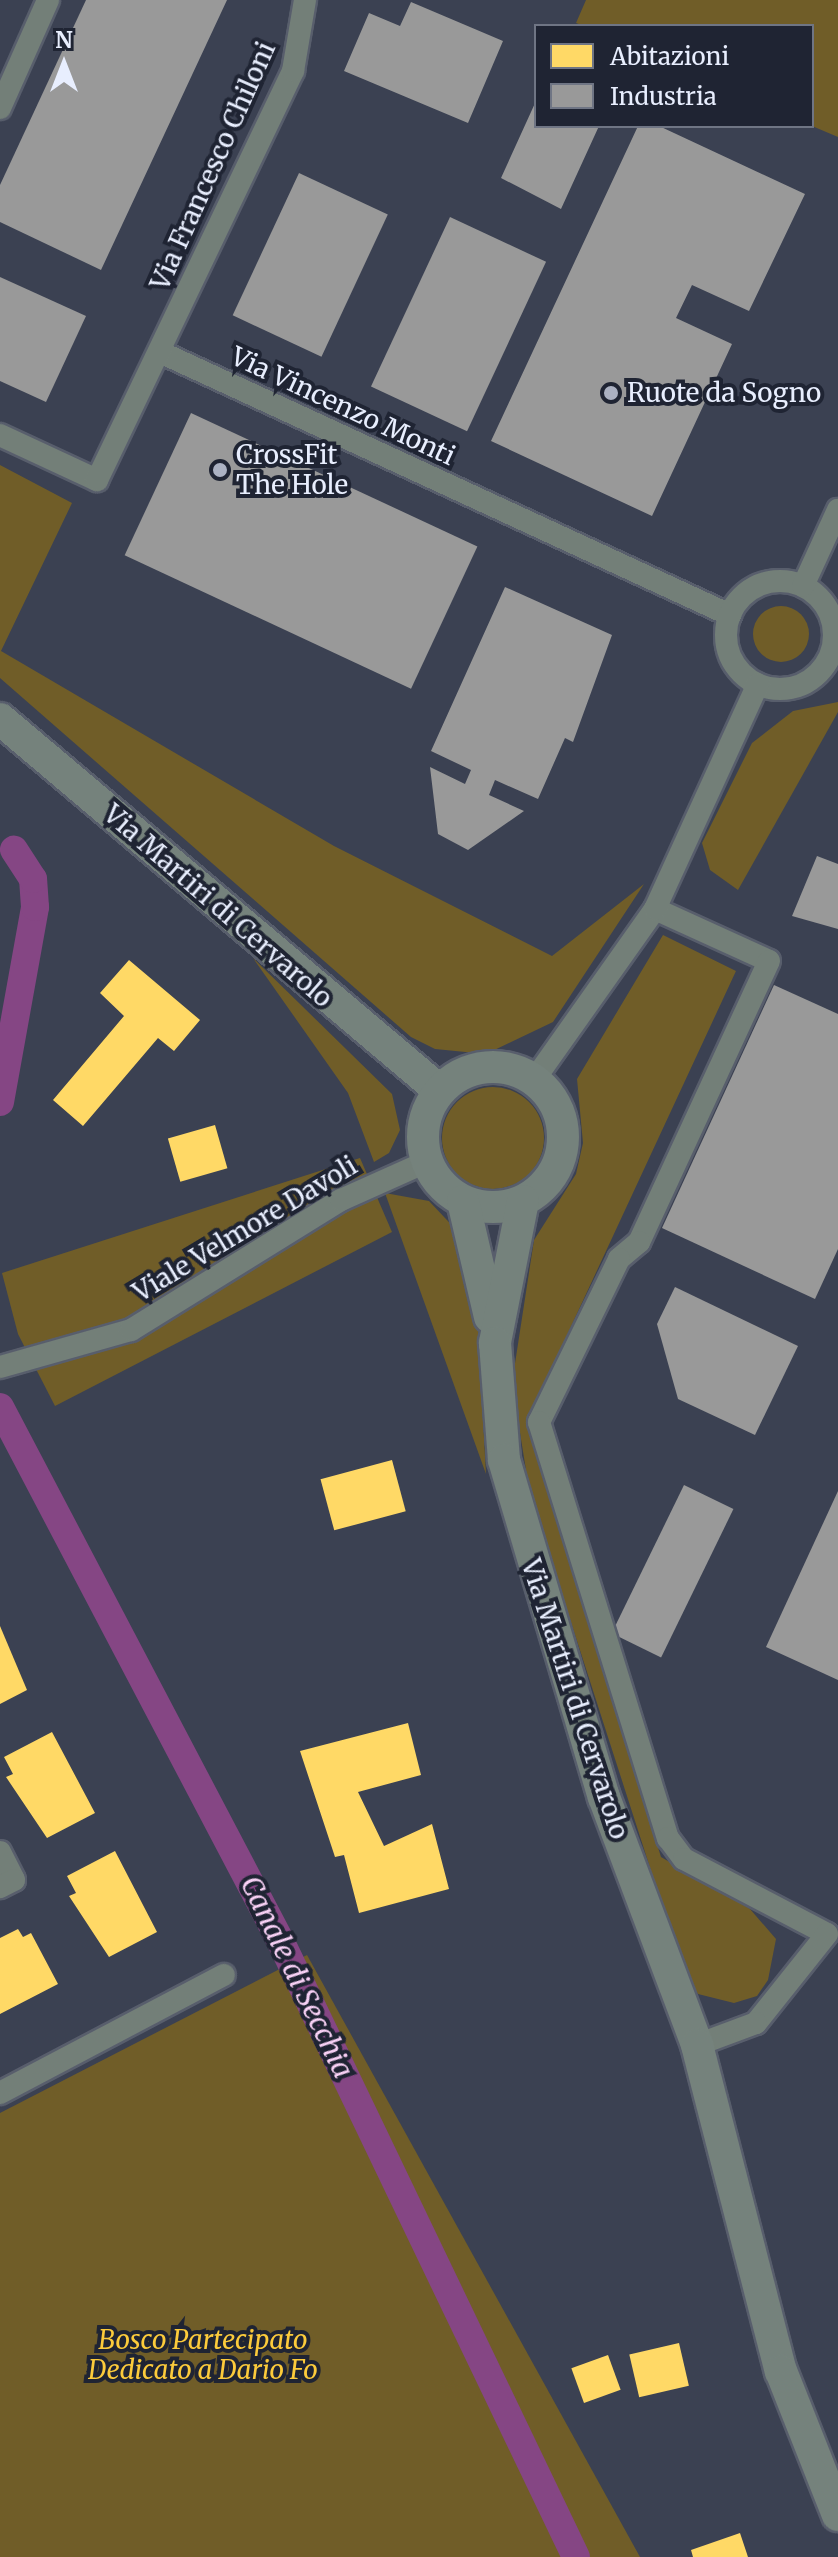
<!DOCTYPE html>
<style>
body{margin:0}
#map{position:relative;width:838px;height:2557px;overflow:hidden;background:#3b4152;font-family:Merriweather,serif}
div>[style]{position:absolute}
.green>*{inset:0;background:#705d28}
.round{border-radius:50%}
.homes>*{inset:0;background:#ffd966;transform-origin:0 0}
.industry>*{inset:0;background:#999;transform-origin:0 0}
.canal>*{height:28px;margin:-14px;padding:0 14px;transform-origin:14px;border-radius:14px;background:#854684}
.roads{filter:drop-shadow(2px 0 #585e6c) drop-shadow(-2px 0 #585e6c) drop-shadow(0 2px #585e6c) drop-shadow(0 -2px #585e6c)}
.minor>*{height:22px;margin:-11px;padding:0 11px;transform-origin:11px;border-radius:11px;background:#737f78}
.minor>.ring{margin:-11px;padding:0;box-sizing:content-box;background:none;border:22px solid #737f78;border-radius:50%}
.secondary>*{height:32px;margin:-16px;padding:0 16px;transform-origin:16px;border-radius:16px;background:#75827c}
.secondary>.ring{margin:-16px;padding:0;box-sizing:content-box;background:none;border:32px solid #75827c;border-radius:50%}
.dots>*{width:22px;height:22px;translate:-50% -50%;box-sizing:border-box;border:4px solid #1f2433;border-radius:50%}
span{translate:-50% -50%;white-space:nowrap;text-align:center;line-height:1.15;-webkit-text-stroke:8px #1f2433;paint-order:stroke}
.street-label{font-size:26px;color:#e8eefe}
.poi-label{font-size:26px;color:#e8eefe}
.left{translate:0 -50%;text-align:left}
.park-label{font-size:26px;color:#fccb3b;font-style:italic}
.water-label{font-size:28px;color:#f8d1f5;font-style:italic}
.legend{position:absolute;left:534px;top:24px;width:280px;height:104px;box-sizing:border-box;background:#1f2433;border:2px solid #6f7584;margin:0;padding:10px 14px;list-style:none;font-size:24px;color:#e8eefe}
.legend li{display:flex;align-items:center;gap:16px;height:40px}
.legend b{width:40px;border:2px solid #6f7584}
.north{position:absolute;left:24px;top:24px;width:80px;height:80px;-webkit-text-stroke:6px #1f2433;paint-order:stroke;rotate:0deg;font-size:22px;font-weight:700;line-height:32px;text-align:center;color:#e8eefe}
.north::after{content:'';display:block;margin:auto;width:28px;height:36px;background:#e8eefe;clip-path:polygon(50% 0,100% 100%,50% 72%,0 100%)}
</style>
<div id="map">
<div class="green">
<i style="clip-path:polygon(586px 0,838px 0,838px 137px,812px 126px,812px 26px,584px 26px,576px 23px)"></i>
<i style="clip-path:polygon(0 465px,72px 503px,1px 651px,334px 846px,552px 956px,644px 884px,553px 1022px,486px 1054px,435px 1049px,411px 1037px,0 678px)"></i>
<i class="round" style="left:753px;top:606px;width:56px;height:56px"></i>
<i style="clip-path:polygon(838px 702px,838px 712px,738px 890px,710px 870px,702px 843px,752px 743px,793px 711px)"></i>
<i style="clip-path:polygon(663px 935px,736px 971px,535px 1404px,534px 1445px,661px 1857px,750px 1909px,776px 1939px,768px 1980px,757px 1996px,734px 2003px,698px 1994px,683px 1970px,530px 1495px,512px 1383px,534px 1240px,576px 1174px,583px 1143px,577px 1079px)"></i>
<i style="clip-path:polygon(253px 958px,392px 1094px,400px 1130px,389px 1153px,374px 1162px,348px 1093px)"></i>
<i class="round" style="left:442px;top:1087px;width:102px;height:102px"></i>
<i style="clip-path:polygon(360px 1158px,392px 1232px,55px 1406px,18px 1334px,2px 1273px)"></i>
<i style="clip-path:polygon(385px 1193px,429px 1201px,462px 1236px,475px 1274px,486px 1474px)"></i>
<i style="clip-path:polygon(307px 1955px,640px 2557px,0 2557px,0 2113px)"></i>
</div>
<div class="homes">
<i style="clip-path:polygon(129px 960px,200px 1020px,174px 1051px,158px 1038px,83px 1126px,53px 1100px,124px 1016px,100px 993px)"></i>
<i style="left:215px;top:1125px;width:45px;height:49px;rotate:74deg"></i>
<i style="left:392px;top:1460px;width:53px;height:74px;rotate:75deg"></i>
<i style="clip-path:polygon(0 1626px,27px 1690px,0 1704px)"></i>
<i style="clip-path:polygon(408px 1723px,421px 1775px,358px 1792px,384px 1846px,432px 1824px,449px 1889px,359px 1913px,344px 1855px,335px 1857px,300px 1751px)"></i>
<i style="clip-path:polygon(52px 1732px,95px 1813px,47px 1838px,6px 1777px,13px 1774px,4px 1757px)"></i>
<i style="clip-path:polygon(115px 1851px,157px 1932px,109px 1957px,69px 1896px,76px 1893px,67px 1876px)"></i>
<i style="clip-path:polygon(18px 1929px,23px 1937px,31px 1933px,58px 1984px,0 2014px,0 1938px)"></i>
<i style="left:679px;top:2343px;width:44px;height:51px;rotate:77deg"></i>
<i style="left:608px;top:2355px;width:37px;height:39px;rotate:70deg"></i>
<i style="clip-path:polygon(740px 2533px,748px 2557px,693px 2557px,691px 2550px)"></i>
</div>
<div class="industry">
<i style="clip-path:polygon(86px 0,227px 0,101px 270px,0 222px,0 185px)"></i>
<i style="clip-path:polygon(411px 2px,503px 41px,468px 123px,344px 71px,369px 13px,400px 26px)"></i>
<i style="clip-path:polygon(536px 101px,536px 126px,599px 126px,561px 209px,501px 178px)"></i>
<i style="clip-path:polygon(638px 126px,659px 126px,805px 194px,749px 311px,692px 285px,676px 318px,732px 344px,652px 516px,491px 441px)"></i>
<i style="left:299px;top:173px;width:98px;height:157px;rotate:25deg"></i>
<i style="left:450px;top:217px;width:106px;height:187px;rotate:25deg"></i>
<i style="clip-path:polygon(0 277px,86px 316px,46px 402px,0 381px)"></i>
<i style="left:191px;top:413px;width:316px;height:157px;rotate:25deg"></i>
<i style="clip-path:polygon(505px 587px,612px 635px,573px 742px,565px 738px,538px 799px,495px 780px,489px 795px,524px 811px,468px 850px,438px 834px,430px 767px,465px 784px,471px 770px,431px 751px)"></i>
<i style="clip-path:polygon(817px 856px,838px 864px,838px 929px,792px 916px)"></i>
<i style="clip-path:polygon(774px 985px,838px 1014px,838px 1249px,815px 1299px,662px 1228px)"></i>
<i style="clip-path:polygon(675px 1287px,798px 1346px,755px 1435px,678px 1399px,657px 1324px)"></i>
<i style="left:684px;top:1485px;width:55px;height:165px;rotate:26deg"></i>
<i style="clip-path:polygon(838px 1491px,838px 1680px,766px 1647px)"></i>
</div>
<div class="canal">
<i style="left:0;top:1102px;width:198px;rotate:-79.8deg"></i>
<i style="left:35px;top:907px;width:28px;rotate:-94deg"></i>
<i style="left:33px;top:879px;width:35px;rotate:-123deg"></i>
<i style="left:0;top:1407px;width:602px;rotate:62.29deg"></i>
<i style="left:280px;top:1940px;width:684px;rotate:64.37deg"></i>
</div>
<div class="roads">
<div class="minor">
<i style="left:0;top:108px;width:118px;rotate:-66deg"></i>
<i style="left:160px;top:352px;width:628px;rotate:24.77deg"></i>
<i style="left:0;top:435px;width:107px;rotate:24.9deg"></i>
<i style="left:97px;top:480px;width:454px;rotate:-64.4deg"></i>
<i style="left:293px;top:71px;width:72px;rotate:-80.4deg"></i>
<i class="ring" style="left:726px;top:581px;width:86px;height:86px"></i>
<i style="left:803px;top:586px;width:84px;rotate:-65.3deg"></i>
<i style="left:655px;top:909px;width:125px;rotate:24.5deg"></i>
<i style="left:769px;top:961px;width:310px;rotate:114.8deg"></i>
<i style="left:639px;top:1242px;width:26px;rotate:140deg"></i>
<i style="left:619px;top:1259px;width:182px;rotate:116.1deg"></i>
<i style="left:539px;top:1422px;width:436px;rotate:72.8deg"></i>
<i style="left:668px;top:1838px;width:26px;rotate:53deg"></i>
<i style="left:684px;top:1859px;width:161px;rotate:27.7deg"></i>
<i style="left:827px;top:1934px;width:114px;rotate:128.6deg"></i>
<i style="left:756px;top:2023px;width:63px;rotate:159.6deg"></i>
<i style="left:534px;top:1080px;width:209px;rotate:-54.7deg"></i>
<i style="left:655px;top:909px;width:247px;rotate:-65.4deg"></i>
<i style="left:0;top:1367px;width:136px;rotate:-15.8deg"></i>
<i style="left:131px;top:1330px;width:247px;rotate:-31.8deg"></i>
<i style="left:341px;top:1200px;width:93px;rotate:-24.1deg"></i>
<i style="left:0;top:1852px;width:31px;rotate:63deg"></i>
<i style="left:14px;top:1880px;width:16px;rotate:153deg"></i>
<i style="left:0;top:2093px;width:253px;rotate:-27.8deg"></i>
</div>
<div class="secondary">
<i style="left:0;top:719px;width:575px;rotate:40.2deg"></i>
<i class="ring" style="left:423px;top:1067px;width:108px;height:108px"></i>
<i style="left:463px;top:1201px;width:119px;rotate:76.9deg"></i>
<i style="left:523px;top:1201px;width:145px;rotate:101.2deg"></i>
<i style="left:495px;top:1343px;width:117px;rotate:85.6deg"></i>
<i style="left:504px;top:1460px;width:352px;rotate:73.5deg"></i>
<i style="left:604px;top:1797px;width:265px;rotate:69.4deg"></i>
<i style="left:697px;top:2045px;width:337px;rotate:75.6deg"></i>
<i style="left:781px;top:2371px;width:155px;rotate:68.4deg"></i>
</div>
</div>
<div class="dots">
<i style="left:611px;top:393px;background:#abb1c2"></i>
<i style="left:220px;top:470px;background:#abb1c2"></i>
</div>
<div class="street-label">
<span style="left:213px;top:166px;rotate:-66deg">Via Francesco Chiloni</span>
<span style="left:343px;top:406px;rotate:25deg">Via Vincenzo Monti</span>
<span style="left:218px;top:906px;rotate:41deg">Via Martiri di Cervarolo</span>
<span style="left:245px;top:1229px;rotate:-31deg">Viale Velmore Davoli</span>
<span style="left:575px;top:1699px;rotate:72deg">Via Martiri di Cervarolo</span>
</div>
<div class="poi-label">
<span class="left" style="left:627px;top:393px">Ruote da Sogno</span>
<span class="left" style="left:236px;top:470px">CrossFit<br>The Hole</span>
</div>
<div class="park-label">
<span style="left:203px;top:2355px">Bosco Partecipato<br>Dedicato a Dario Fo</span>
</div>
<div class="water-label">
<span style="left:297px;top:1977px;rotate:64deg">Canale di Secchia</span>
</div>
<ul class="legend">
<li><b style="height:22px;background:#ffd966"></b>Abitazioni</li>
<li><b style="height:22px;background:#999"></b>Industria</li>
</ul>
<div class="north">N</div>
</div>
